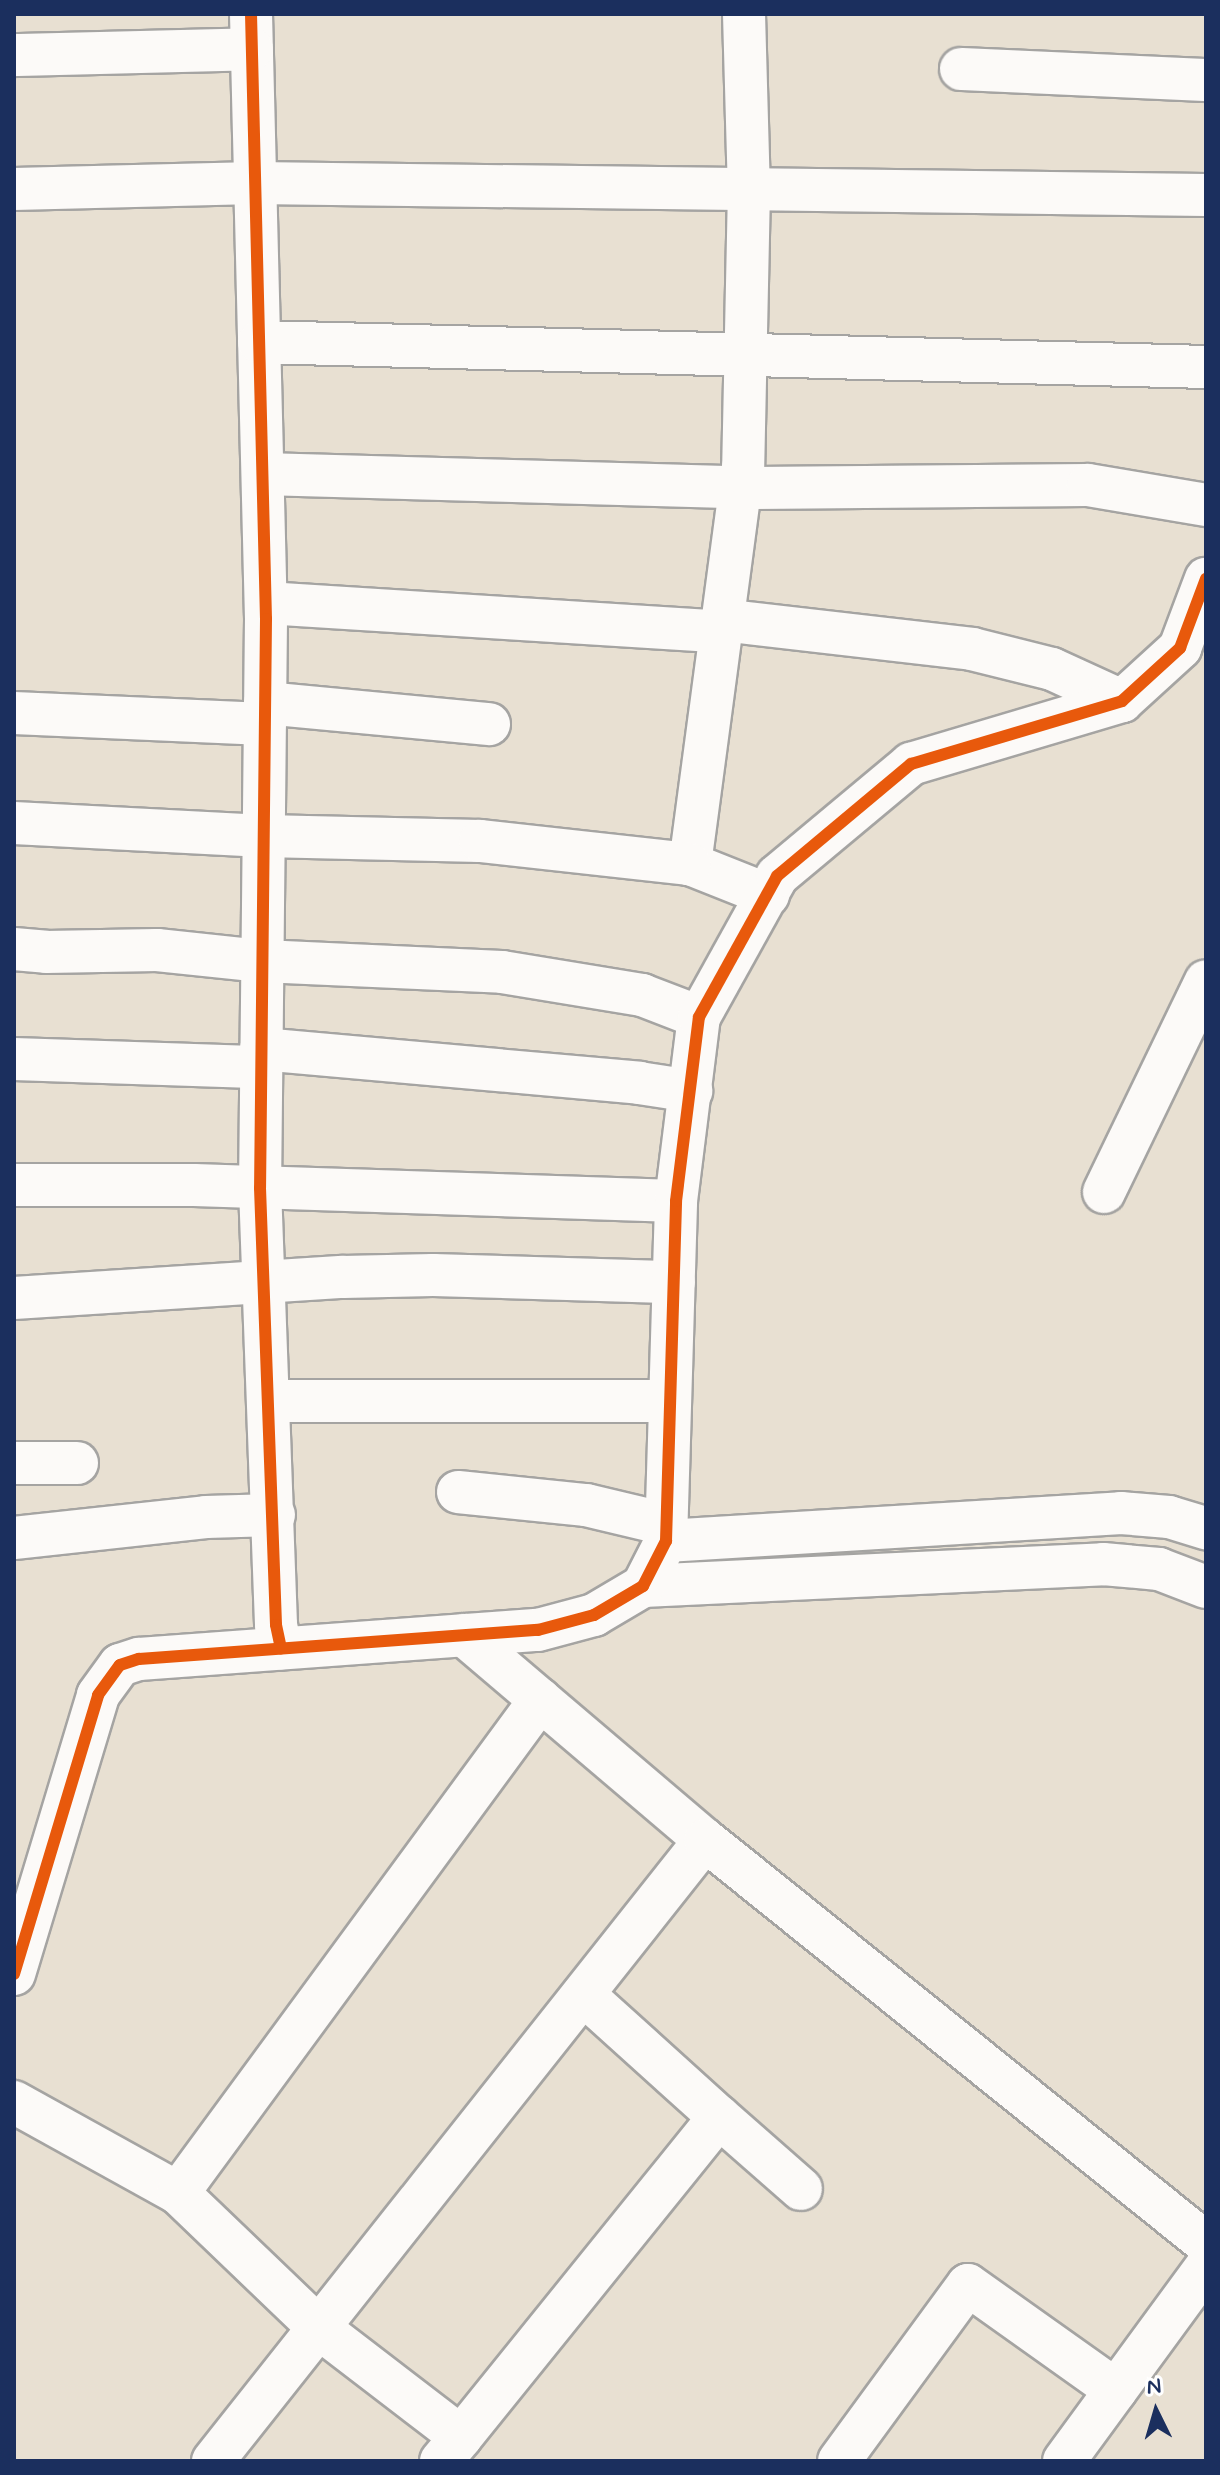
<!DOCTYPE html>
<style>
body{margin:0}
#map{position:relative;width:1220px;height:2475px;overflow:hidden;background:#e8e0d2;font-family:Mynerve,sans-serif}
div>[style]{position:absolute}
.roads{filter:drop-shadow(2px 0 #a5a4a2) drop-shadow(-2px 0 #a5a4a2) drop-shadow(0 2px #a5a4a2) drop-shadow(0 -2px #a5a4a2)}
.minor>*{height:42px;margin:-21px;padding:0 21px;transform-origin:21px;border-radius:21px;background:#fcfaf8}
.cycleway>*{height:12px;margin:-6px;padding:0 6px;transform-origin:6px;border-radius:6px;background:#e8590c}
span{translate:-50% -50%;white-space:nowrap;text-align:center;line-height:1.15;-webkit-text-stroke:8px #fff;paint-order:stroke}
.frame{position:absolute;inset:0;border:16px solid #1b2f5e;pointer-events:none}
.north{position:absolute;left:1116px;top:2371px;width:80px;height:80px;-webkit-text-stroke:6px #fff;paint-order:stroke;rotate:355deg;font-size:22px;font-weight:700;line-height:32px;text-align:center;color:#1b2f5e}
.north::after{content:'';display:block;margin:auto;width:28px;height:36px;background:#1b2f5e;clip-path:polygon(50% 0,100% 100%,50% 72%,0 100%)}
</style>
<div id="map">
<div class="roads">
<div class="minor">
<i style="left:251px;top:14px;width:605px;rotate:88.58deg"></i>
<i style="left:266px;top:619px;width:569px;rotate:90.6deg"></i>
<i style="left:260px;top:1188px;width:437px;rotate:87.9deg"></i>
<i style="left:276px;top:1625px;width:24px;rotate:78deg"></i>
<i style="left:744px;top:14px;width:175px;rotate:88.4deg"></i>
<i style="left:749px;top:189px;width:278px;rotate:91.2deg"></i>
<i style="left:743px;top:467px;width:401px;rotate:97.6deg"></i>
<i style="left:690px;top:864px;width:84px;rotate:21.7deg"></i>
<i style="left:14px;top:55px;width:238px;rotate:-1.4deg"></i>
<i style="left:961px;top:69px;width:245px;rotate:2.6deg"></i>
<i style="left:14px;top:189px;width:241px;rotate:-1.4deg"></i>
<i style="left:255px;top:183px;width:951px;rotate:0.72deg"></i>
<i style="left:259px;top:342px;width:947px;rotate:1.51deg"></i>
<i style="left:263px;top:474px;width:491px;rotate:1.6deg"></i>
<i style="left:754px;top:488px;width:334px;rotate:-0.5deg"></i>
<i style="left:1088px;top:485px;width:120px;rotate:9.6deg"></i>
<i style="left:266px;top:603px;width:456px;rotate:3.6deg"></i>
<i style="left:722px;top:620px;width:252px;rotate:6.6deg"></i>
<i style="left:972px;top:649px;width:82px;rotate:14deg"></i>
<i style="left:1052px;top:669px;width:77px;rotate:24.6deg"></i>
<i style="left:265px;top:703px;width:225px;rotate:5.4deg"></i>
<i style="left:14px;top:713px;width:251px;rotate:2.5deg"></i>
<i style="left:14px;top:823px;width:250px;rotate:3deg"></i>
<i style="left:264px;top:836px;width:216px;rotate:1.3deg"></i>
<i style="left:480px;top:841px;width:211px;rotate:6.3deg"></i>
<i style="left:14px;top:949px;width:32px;rotate:5deg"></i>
<i style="left:46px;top:952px;width:111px;rotate:-1deg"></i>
<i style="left:157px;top:950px;width:106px;rotate:6deg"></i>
<i style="left:262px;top:961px;width:240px;rotate:2.6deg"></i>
<i style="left:502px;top:972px;width:142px;rotate:9.3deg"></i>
<i style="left:642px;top:995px;width:61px;rotate:21.1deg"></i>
<i style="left:261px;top:1049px;width:380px;rotate:5.1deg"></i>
<i style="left:639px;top:1083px;width:53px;rotate:8.7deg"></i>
<i style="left:14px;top:1059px;width:247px;rotate:1.9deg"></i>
<i style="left:14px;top:1185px;width:180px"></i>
<i style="left:194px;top:1185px;width:482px;rotate:1.9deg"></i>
<i style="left:1104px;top:1192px;width:234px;rotate:-64.2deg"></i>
<i style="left:14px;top:1298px;width:330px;rotate:-3.7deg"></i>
<i style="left:343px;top:1277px;width:90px;rotate:-1.3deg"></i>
<i style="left:433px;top:1275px;width:241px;rotate:1.7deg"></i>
<i style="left:270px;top:1401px;width:400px"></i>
<i style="left:14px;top:1463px;width:63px"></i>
<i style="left:458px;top:1492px;width:129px;rotate:5.8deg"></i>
<i style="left:586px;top:1505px;width:82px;rotate:13.4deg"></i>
<i style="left:14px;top:1538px;width:193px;rotate:-6.2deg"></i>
<i style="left:206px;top:1517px;width:68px;rotate:-1.7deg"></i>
<i style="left:666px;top:1541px;width:456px;rotate:-3.5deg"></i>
<i style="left:1121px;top:1513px;width:48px;rotate:4.8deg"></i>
<i style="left:1169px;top:1517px;width:39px;rotate:17deg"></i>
<i style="left:643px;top:1586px;width:461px;rotate:-2.7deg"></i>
<i style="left:1103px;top:1564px;width:56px;rotate:5.1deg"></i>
<i style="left:1159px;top:1569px;width:50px;rotate:21deg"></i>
<i style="left:464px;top:1635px;width:316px;rotate:40.4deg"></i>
<i style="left:14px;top:1974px;width:291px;rotate:-73.2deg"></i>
<i style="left:98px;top:1695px;width:37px;rotate:-54deg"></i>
<i style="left:120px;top:1665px;width:20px;rotate:-18deg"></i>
<i style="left:139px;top:1659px;width:400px;rotate:-4.2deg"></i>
<i style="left:538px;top:1630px;width:58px;rotate:-15deg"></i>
<i style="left:594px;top:1615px;width:57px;rotate:-30.6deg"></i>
<i style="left:643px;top:1586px;width:51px;rotate:-62.9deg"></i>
<i style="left:666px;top:1541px;width:340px;rotate:-88.3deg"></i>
<i style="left:676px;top:1201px;width:185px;rotate:-82.9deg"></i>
<i style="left:699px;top:1017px;width:161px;rotate:-61deg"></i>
<i style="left:777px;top:876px;width:175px;rotate:-39.9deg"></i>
<i style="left:911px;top:764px;width:220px;rotate:-16.6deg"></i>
<i style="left:1122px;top:701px;width:79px;rotate:-42.4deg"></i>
<i style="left:1180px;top:648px;width:74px;rotate:-69.4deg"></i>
<i style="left:14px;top:2102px;width:188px;rotate:29deg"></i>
<i style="left:719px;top:2117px;width:109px;rotate:41.3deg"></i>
<i style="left:461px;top:2437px;width:411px;rotate:-51.1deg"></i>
<i style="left:719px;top:2117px;width:183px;rotate:-137.9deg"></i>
<i style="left:213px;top:2461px;width:792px;rotate:-51.61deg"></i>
<i style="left:705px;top:1840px;width:643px;rotate:38.81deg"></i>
<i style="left:441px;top:2461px;width:31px;rotate:-50deg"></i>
<i style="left:461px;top:2437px;width:179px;rotate:-142.5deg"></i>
<i style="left:319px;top:2328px;width:195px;rotate:-136.2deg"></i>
<i style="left:178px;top:2193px;width:612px;rotate:-53.71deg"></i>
<i style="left:839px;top:2461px;width:218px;rotate:-53.8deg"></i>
<i style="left:968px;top:2285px;width:181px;rotate:35.4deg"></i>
<i style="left:1116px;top:2390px;width:152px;rotate:-53.8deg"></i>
<i style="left:1064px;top:2461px;width:88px;rotate:-53.8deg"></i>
</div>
</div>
<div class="cycleway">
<i style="left:251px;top:14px;width:605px;rotate:88.58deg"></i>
<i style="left:266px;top:619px;width:569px;rotate:90.6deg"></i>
<i style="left:260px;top:1188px;width:437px;rotate:87.9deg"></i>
<i style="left:276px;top:1625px;width:24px;rotate:78deg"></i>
<i style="left:14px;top:1974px;width:291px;rotate:-73.2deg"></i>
<i style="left:98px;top:1695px;width:37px;rotate:-54deg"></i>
<i style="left:120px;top:1665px;width:20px;rotate:-18deg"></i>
<i style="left:139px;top:1659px;width:400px;rotate:-4.2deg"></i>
<i style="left:538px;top:1630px;width:58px;rotate:-15deg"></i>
<i style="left:594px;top:1615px;width:57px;rotate:-30.6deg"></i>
<i style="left:643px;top:1586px;width:51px;rotate:-62.9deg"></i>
<i style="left:666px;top:1541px;width:340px;rotate:-88.3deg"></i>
<i style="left:676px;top:1201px;width:185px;rotate:-82.9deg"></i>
<i style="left:699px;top:1017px;width:161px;rotate:-61deg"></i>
<i style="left:777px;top:876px;width:175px;rotate:-39.9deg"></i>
<i style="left:911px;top:764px;width:220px;rotate:-16.6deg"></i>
<i style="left:1122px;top:701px;width:79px;rotate:-42.4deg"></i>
<i style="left:1180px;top:648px;width:74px;rotate:-69.4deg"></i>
</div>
<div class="frame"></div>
<div class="north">N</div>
</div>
